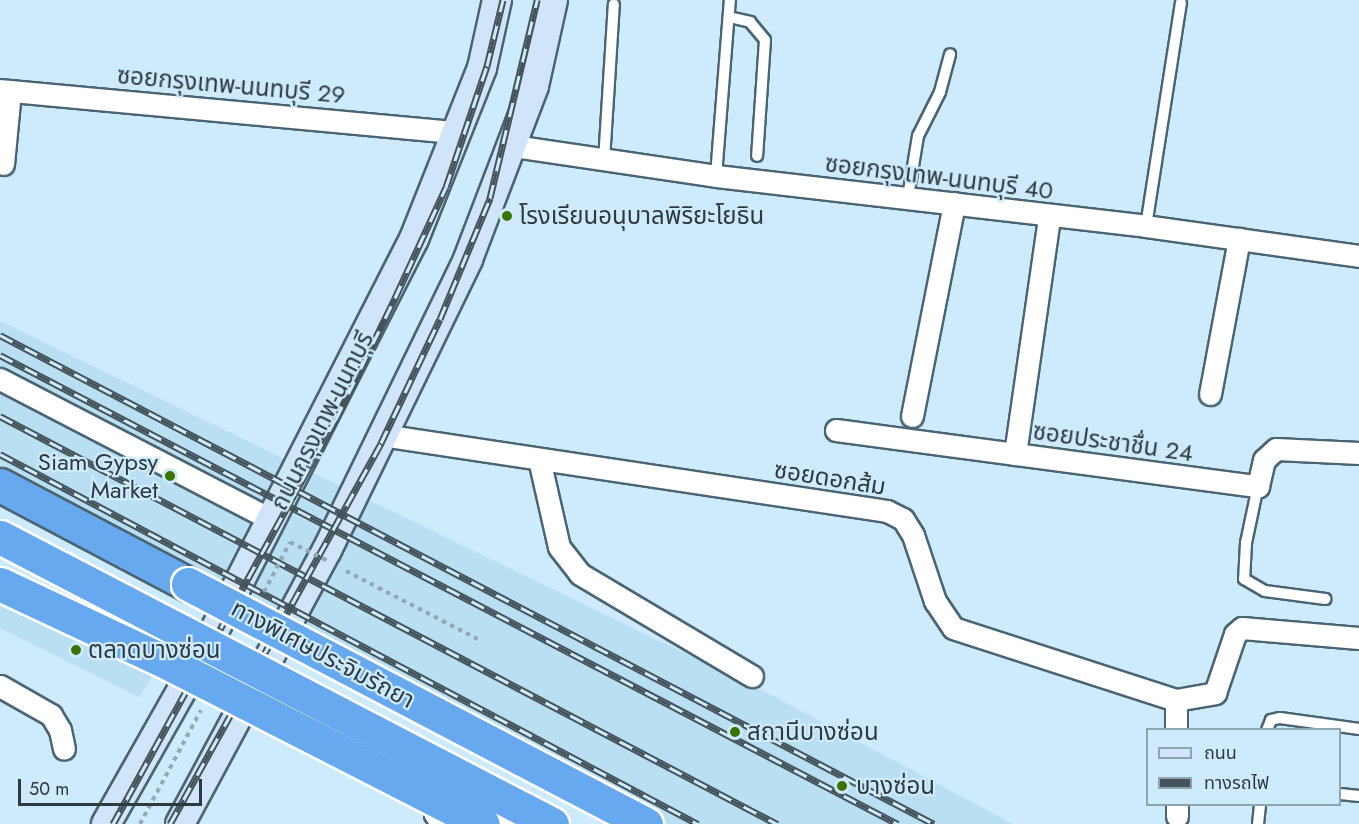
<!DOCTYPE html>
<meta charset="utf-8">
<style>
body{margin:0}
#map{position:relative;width:1359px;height:824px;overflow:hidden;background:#cdebfc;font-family:Jost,"Noto Sans Thai",sans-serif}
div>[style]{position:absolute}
.built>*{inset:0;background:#b9dff2}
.path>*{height:4px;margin-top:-2px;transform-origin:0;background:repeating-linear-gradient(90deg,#92aab7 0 4.5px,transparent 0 9px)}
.roads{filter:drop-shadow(2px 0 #4a6472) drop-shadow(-2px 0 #4a6472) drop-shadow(0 2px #4a6472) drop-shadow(0 -2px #4a6472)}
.service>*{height:10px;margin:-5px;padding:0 5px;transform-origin:5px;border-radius:5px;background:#fff}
.minor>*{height:21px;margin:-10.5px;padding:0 10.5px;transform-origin:10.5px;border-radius:10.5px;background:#fff}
.tertiary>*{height:26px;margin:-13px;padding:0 13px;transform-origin:13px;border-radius:13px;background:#fff}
.secondary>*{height:28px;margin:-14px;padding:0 14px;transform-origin:14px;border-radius:14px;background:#d1e5fa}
.motorway>*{height:33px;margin:-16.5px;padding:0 16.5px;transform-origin:16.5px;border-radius:16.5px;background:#66a9ef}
.rail>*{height:7px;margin-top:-3.5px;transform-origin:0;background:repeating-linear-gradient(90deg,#cdebfc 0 14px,#45535b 0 28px);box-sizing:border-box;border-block:2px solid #45535b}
.path-bridge>*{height:4px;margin-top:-2px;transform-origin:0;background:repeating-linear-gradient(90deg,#92aab7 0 4.5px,transparent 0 9px)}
.bridges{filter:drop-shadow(2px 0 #fff) drop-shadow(-2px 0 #fff) drop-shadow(0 2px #fff) drop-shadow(0 -2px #fff)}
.motorway-bridge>*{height:33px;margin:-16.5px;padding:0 16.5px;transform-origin:16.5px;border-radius:16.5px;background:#66a9ef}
.dots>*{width:16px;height:16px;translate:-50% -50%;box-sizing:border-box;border:3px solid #cdebfc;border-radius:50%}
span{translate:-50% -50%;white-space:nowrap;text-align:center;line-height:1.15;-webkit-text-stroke:4.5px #cdebfc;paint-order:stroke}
.street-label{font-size:24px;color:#2e3a40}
.poi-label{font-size:24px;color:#2e3a40}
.left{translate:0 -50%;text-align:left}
.right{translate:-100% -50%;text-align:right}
.legend{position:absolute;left:1146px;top:728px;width:195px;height:78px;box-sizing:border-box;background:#cdebfc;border:2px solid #8da4b1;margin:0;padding:8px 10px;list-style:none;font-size:18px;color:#2e3a40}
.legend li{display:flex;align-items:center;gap:12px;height:30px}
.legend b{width:30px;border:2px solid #8da4b1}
.scale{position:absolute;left:18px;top:779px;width:184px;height:27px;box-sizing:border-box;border:3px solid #2e3a40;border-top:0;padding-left:8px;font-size:18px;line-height:21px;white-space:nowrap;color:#2e3a40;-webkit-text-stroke:4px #cdebfc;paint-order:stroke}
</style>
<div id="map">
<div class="built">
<i style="clip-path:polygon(0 321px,773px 696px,1013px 824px,668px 824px,0 473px)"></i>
<i style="clip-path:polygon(0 599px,155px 672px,139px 697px,0 628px)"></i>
</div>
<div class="path">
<i style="left:346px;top:571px;width:148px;rotate:27.3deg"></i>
</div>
<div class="roads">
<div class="service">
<i style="left:729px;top:17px;width:22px;rotate:13deg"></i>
<i style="left:750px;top:22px;width:23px;rotate:50deg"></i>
<i style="left:765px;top:40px;width:116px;rotate:93.9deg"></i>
<i style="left:604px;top:161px;width:157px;rotate:-86.4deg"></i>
<i style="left:716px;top:176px;width:177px;rotate:-85.5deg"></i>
<i style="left:908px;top:197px;width:62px;rotate:-80.7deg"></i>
<i style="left:918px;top:136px;width:49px;rotate:-63.4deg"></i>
<i style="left:940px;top:92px;width:39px;rotate:-75deg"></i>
<i style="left:1146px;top:226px;width:226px;rotate:-81.1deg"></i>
<i style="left:1258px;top:486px;width:58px;rotate:101.9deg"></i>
<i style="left:1246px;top:543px;width:36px;rotate:93deg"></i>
<i style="left:1244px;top:579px;width:24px;rotate:30deg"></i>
<i style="left:1265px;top:591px;width:61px;rotate:7.6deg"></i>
<i style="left:1267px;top:730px;width:11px;rotate:-68deg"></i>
<i style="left:1271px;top:720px;width:9px;rotate:-13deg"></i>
<i style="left:1280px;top:718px;width:80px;rotate:7.9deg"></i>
<i style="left:1340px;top:794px;width:19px;rotate:6deg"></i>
<i style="left:431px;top:803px;width:13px;rotate:94deg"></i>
<i style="left:430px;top:816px;width:9px;rotate:58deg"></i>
<i style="left:1258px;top:824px;width:20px;rotate:-84deg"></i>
</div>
<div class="minor">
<i style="left:0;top:90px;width:458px;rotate:5.3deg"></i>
<i style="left:513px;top:146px;width:205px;rotate:8.4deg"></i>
<i style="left:716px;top:176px;width:433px;rotate:6.6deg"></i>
<i style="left:1146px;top:226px;width:215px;rotate:8deg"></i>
<i style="left:3px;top:164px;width:73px;rotate:-84.5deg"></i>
<i style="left:0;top:379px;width:306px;rotate:27.4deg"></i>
<i style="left:1210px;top:394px;width:158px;rotate:-79.4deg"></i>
<i style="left:912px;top:416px;width:217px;rotate:-78.8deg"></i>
<i style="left:836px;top:430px;width:426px;rotate:7.6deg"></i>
<i style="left:1258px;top:486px;width:27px;rotate:-77deg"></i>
<i style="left:1264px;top:460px;width:16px;rotate:-43deg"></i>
<i style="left:1276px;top:449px;width:83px;rotate:2.8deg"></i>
<i style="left:382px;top:435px;width:511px;rotate:8.56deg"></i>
<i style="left:887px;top:511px;width:18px;rotate:27deg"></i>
<i style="left:903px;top:519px;width:19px;rotate:58deg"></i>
<i style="left:913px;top:535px;width:70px;rotate:71.6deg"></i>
<i style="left:935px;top:601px;width:32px;rotate:56deg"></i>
<i style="left:953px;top:628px;width:234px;rotate:17.9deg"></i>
<i style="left:1176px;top:700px;width:40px;rotate:-10deg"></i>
<i style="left:1215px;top:693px;width:62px;rotate:-71.3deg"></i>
<i style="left:1235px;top:634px;width:9px;rotate:-41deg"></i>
<i style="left:1242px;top:628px;width:117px;rotate:4.9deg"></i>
<i style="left:1015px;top:454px;width:239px;rotate:-81.8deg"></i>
<i style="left:539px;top:459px;width:90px;rotate:77.2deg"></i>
<i style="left:559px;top:547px;width:34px;rotate:52deg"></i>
<i style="left:580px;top:574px;width:200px;rotate:30.7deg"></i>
<i style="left:0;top:686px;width:59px;rotate:29.6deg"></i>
<i style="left:51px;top:715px;width:17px;rotate:59deg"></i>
<i style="left:60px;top:730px;width:19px;rotate:78deg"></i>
<i style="left:1176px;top:700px;width:30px;rotate:90deg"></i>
<i style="left:1177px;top:804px;width:12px;rotate:90deg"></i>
</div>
<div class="tertiary">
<i style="left:467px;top:802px;width:48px;rotate:27.1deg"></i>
</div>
<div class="secondary">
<i style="left:106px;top:824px;width:201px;rotate:-60.5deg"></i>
<i style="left:205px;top:649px;width:460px;rotate:-63deg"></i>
<i style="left:414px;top:239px;width:184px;rotate:-68.3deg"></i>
<i style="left:482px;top:68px;width:70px;rotate:-77.6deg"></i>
<i style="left:180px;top:824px;width:311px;rotate:-61.8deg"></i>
<i style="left:327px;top:550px;width:323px;rotate:-64.1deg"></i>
<i style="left:468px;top:259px;width:185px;rotate:-69.1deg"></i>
<i style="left:534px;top:86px;width:88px;rotate:-77.5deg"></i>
</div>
<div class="motorway">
<i style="left:0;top:485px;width:212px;rotate:27.8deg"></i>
</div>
</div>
<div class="rail">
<i style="left:0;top:335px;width:1054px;rotate:27.63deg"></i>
<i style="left:0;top:355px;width:1013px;rotate:27.58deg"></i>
<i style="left:0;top:416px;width:878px;rotate:27.7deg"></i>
<i style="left:0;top:454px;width:790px;rotate:27.93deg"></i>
<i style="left:113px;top:824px;width:462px;rotate:-61.2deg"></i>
<i style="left:336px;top:419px;width:135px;rotate:-64deg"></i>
<i style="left:395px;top:298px;width:122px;rotate:-65.3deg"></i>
<i style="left:446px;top:187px;width:128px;rotate:-71.3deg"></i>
<i style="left:487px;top:66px;width:68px;rotate:-76.4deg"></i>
<i style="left:170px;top:824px;width:436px;rotate:-61deg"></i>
<i style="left:381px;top:443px;width:137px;rotate:-64.6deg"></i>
<i style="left:440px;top:319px;width:131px;rotate:-67.5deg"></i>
<i style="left:490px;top:198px;width:204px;rotate:-76.6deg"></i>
</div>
<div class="path-bridge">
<i style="left:264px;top:592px;width:56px;rotate:-62.5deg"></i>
<i style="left:290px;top:542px;width:45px;rotate:26.6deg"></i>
<i style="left:140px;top:824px;width:129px;rotate:-61.8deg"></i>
</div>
<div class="bridges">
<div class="motorway-bridge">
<i style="left:0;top:537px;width:622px;rotate:27.47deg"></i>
<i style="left:0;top:584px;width:190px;rotate:25.2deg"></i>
<i style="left:172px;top:665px;width:349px;rotate:27.1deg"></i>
<i style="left:188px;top:584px;width:517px;rotate:27.66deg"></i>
</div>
</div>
<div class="dots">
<i style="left:507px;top:216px;background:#3c7300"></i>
<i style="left:170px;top:476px;background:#3c7300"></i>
<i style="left:76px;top:650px;background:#3c7300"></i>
<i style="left:735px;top:732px;background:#3c7300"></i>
<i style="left:842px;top:786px;background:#3c7300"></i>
</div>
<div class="street-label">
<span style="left:231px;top:85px;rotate:5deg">ซอยกรุงเทพ-นนทบุรี 29</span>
<span style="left:939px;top:177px;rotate:7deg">ซอยกรุงเทพ-นนทบุรี 40</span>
<span style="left:322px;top:421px;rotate:-63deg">ถนนกรุงเทพ-นนทบุรี</span>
<span style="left:1113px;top:442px;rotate:8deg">ซอยประชาชื่น 24</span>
<span style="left:830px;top:478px;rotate:9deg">ซอยดอกส้ม</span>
<span style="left:323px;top:654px;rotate:28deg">ทางพิเศษประจิมรัถยา</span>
</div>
<div class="poi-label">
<span class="left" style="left:519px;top:216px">โรงเรียนอนุบาลพิริยะโยธิน</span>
<span class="right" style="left:158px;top:476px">Siam Gypsy<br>Market</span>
<span class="left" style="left:88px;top:650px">ตลาดบางซ่อน</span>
<span class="left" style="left:747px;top:732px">สถานีบางซ่อน</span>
<span class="left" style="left:856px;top:786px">บางซ่อน</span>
</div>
<ul class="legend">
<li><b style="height:8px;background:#d1e5fa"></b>ถนน</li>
<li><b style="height:8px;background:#45535b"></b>ทางรถไฟ</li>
</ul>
<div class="scale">50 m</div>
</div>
